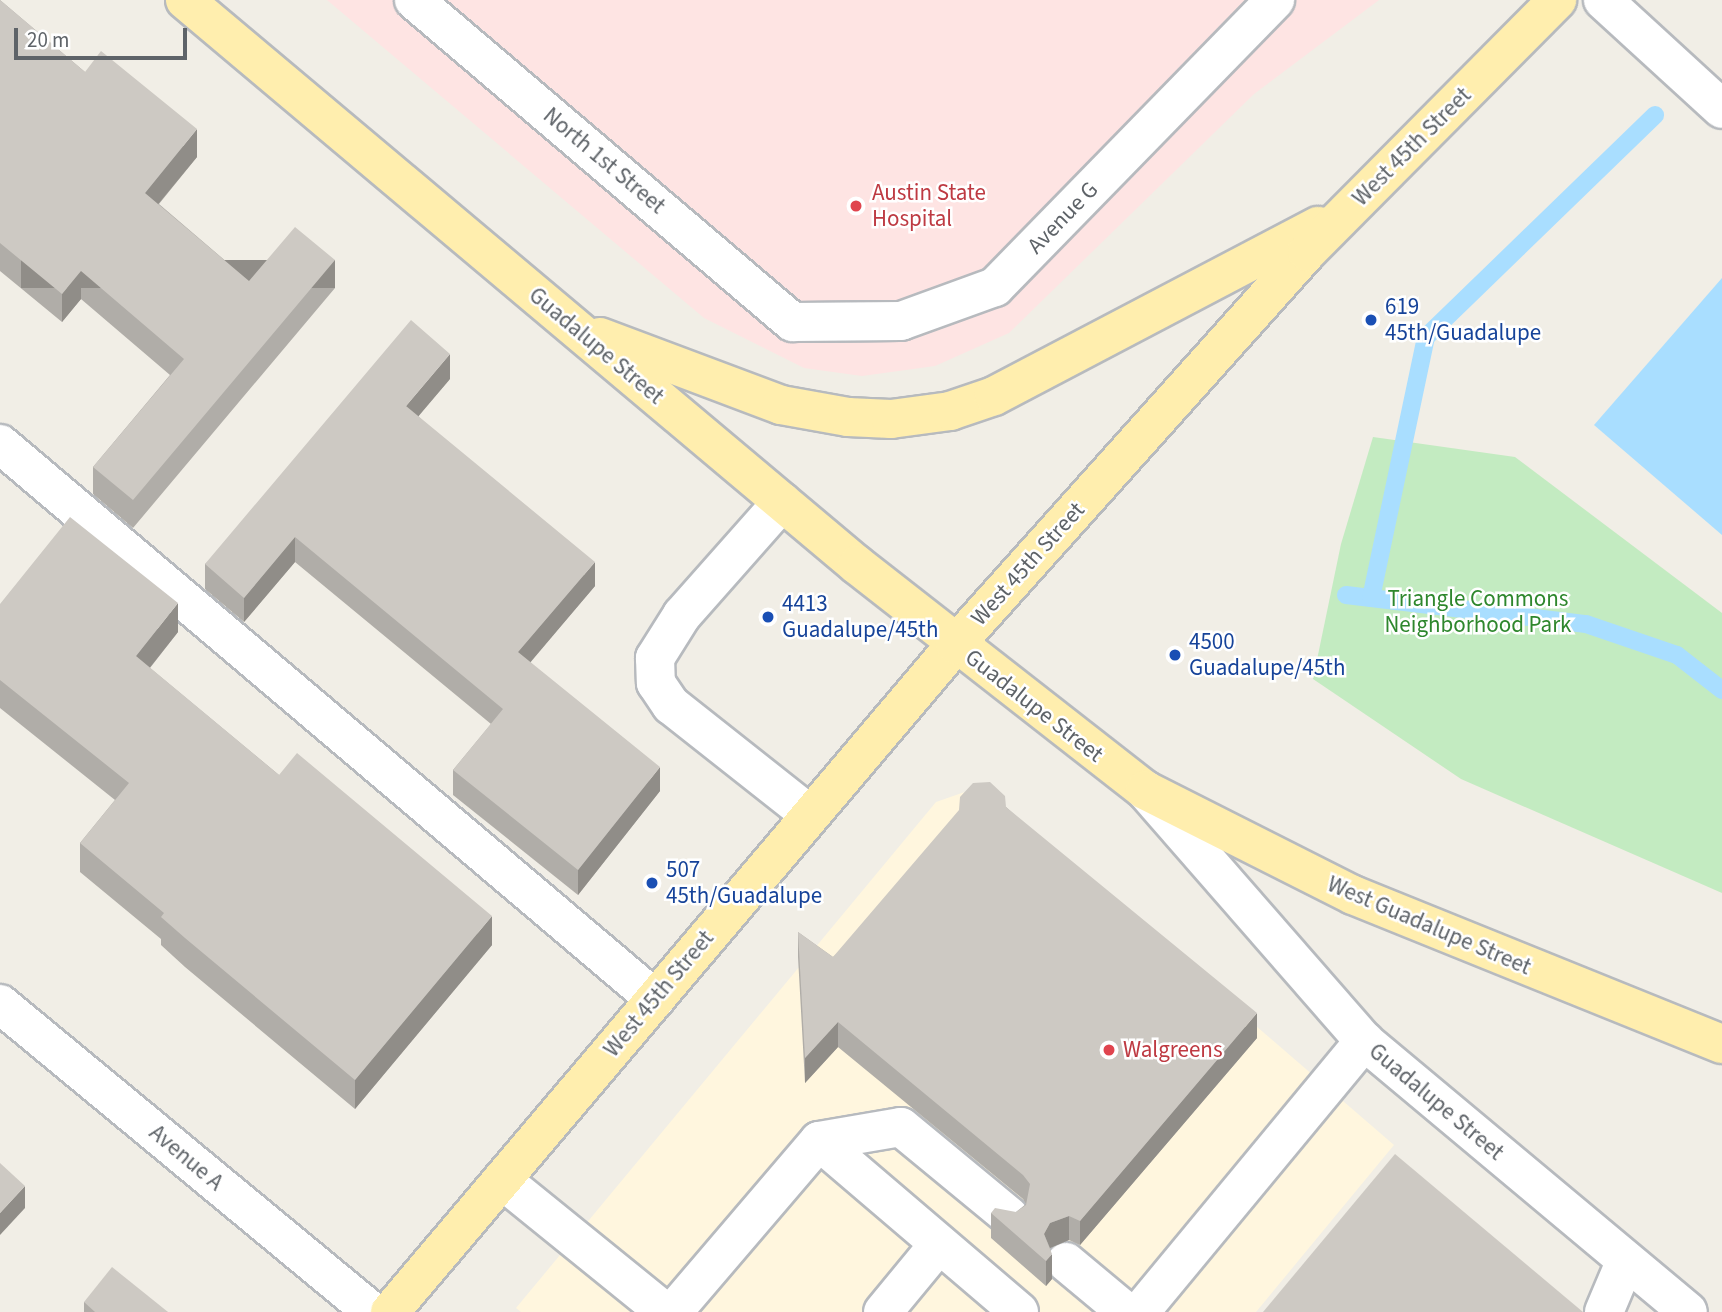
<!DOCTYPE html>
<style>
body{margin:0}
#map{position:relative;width:1722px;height:1312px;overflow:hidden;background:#f1eee6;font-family:"Source Sans 3",sans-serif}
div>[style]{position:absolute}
.commercial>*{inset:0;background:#fff6de}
.medical>*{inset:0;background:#fee4e3}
.green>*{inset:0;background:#c3ebc1}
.water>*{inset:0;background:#a9deff}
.stream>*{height:18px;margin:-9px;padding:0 9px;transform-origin:9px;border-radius:9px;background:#a9deff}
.roads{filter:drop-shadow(2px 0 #b7babe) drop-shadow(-2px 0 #b7babe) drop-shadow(0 2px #b7babe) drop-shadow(0 -2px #b7babe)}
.minor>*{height:38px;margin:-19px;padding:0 19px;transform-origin:19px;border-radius:19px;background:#fff}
.major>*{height:38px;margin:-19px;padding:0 19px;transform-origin:19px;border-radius:19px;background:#ffeeae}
.wall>*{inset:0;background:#b0ada8}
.shaded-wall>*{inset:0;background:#908d88;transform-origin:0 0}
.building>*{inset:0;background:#cdc9c3}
.dots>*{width:19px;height:19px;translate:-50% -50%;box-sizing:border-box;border:4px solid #fff;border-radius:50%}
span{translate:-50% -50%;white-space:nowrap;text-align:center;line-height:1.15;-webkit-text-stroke:5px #fff;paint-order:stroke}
.street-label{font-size:23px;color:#5e6368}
.health-label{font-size:23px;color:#be3a42}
.left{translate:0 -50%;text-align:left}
.transit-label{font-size:23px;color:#164399}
.park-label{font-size:23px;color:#2e872d}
.scale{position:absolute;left:14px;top:28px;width:173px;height:32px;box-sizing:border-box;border:4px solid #5e6368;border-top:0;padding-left:9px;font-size:21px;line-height:24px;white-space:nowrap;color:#5e6368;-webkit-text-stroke:5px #fff;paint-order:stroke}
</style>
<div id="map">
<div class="commercial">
<i style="clip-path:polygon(979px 787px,1394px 1145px,1256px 1312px,521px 1312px,516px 1308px,936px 802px)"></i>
</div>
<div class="medical">
<i style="clip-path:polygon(327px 0,1379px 0,1254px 94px,1009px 333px,935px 366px,862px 376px,804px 368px,704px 318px)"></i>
</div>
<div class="green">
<i style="clip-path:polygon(1373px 437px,1515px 457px,1722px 613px,1722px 893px,1461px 779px,1313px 679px,1341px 544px)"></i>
</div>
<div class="water">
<i style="clip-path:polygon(1722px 278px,1722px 535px,1594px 425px)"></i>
</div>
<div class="stream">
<i style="left:1346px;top:595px;width:242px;rotate:6.9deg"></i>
<i style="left:1586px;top:624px;width:96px;rotate:18.8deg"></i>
<i style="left:1677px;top:655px;width:57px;rotate:37.9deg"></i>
<i style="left:1371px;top:598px;width:267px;rotate:-78.1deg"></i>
<i style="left:1426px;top:337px;width:319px;rotate:-44.1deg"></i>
</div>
<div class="roads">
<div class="minor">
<i style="left:414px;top:0;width:497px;rotate:40.4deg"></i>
<i style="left:793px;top:322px;width:108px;rotate:-0.5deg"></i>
<i style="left:901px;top:321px;width:100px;rotate:-19.9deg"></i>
<i style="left:995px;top:287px;width:401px;rotate:-45.7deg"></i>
<i style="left:1603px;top:0;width:161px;rotate:42.5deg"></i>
<i style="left:0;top:444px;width:859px;rotate:40.28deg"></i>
<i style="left:782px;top:502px;width:151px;rotate:131.5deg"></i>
<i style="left:682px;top:615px;width:51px;rotate:122.1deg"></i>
<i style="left:655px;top:658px;width:25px;rotate:88deg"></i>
<i style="left:656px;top:683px;width:27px;rotate:56deg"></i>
<i style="left:671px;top:705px;width:176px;rotate:38.3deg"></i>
<i style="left:1145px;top:790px;width:333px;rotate:48.9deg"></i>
<i style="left:1364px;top:1041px;width:422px;rotate:39.9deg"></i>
<i style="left:0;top:1004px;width:483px;rotate:39.6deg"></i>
<i style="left:819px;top:1141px;width:83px;rotate:-9.7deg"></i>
<i style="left:901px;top:1127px;width:140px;rotate:39.5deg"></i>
<i style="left:502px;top:1180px;width:210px;rotate:39deg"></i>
<i style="left:1066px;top:1262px;width:78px;rotate:39.8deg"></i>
<i style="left:673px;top:1312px;width:225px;rotate:-49.5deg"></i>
<i style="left:819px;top:1141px;width:263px;rotate:40.5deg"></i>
<i style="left:883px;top:1312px;width:88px;rotate:-50.5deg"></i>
<i style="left:1140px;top:1312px;width:352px;rotate:-50.4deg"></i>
<i style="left:1604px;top:1312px;width:56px;rotate:-67.1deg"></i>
</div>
<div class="major">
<i style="left:185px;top:0;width:878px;rotate:40.06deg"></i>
<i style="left:857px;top:565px;width:365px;rotate:38deg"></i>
<i style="left:1145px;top:790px;width:233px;rotate:26.8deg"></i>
<i style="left:1353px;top:895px;width:398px;rotate:22deg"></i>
<i style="left:600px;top:337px;width:193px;rotate:20.6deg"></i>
<i style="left:781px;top:405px;width:68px;rotate:10.2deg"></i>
<i style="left:848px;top:417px;width:43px;rotate:2.7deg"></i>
<i style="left:891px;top:419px;width:60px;rotate:-7.7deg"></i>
<i style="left:950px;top:411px;width:46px;rotate:-18.8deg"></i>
<i style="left:994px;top:396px;width:366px;rotate:-27.7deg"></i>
<i style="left:390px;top:1312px;width:874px;rotate:-49.73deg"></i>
<i style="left:955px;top:645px;width:528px;rotate:-48.15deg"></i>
<i style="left:1307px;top:252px;width:355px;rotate:-45.2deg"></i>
</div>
</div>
<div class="wall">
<i style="clip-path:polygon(0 0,85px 72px,197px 157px,159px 204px,249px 281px,335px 288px,133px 528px,93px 494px,93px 467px,170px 375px,81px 299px,62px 322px,0 271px)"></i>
<i style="clip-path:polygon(450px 379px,418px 416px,595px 586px,530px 662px,660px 791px,578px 895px,453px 795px,453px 770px,491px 724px,295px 562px,244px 622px,205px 589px,205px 564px)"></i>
<i style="clip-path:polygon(0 604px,178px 632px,150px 668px,279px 775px,492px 945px,355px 1109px,185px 967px,161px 945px,161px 939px,80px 872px,80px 843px,115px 800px,0 708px)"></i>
<i style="clip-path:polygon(1006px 807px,1257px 1038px,1080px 1245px,1069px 1240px,1050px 1248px,1052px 1279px,1046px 1286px,991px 1238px,991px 1213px,1016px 1212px,1026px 1204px,1023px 1199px,838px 1047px,805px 1083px,798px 957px,798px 932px,833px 957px)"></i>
<i style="clip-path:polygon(84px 1302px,168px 1312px,84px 1312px)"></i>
</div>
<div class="shaded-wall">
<i style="clip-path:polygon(197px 129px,197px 157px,145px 220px,145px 193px)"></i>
<i style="left:335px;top:260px;width:28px;height:314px;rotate:90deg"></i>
<i style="clip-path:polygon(81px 271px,81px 299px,62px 322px,62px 294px)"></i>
<i style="clip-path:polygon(450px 354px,450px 379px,406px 431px,406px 406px)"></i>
<i style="clip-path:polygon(295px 537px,295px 562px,244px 622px,244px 598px)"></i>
<i style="clip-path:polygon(595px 562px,595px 586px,518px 677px,518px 652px)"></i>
<i style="clip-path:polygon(178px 603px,178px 632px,136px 685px,136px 656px)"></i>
<i style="clip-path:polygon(660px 767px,660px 791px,578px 895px,578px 870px)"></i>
<i style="clip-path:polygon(492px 916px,492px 945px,355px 1109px,355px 1080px)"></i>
<i style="clip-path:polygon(1257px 1013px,1257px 1038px,1080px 1245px,1080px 1221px)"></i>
<i style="clip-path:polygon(838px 1022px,838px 1047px,805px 1083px,805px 1058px)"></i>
<i style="clip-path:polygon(25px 1186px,25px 1208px,0 1235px,0 1213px)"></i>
<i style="clip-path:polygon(1069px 1216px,1069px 1240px,1050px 1248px,1044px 1234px,1050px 1223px)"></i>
<i style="clip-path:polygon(1052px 1254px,1052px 1279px,1046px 1286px,1046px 1261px)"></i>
</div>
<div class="building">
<i style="clip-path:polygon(0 0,85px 72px,101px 51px,197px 129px,145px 193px,249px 281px,295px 227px,335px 260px,133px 500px,93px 467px,184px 359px,81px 271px,62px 294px,0 243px)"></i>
<i style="clip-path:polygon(411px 320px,450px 354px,406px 406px,595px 562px,518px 652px,660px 767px,578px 870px,453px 770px,503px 709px,295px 537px,244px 598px,205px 564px)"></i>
<i style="clip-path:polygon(70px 517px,178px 603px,136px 656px,279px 775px,297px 753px,492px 916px,355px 1080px,185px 938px,161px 917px,164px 913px,80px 843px,129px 783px,0 680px,0 604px)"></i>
<i style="clip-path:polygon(990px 782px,1005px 796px,1006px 807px,1257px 1013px,1080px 1221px,1069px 1216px,1050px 1223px,1044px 1234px,1052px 1254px,1046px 1261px,991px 1213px,995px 1208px,1016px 1212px,1026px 1205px,1030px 1184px,1023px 1175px,838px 1022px,805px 1058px,798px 932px,833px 957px,959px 810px,960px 797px,973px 783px)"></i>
<i style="clip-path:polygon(1395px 1154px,1583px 1312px,1263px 1312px)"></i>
<i style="clip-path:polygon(0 1163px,25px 1186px,0 1213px)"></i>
<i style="clip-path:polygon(112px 1267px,168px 1312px,95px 1312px,84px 1302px)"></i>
</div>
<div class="dots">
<i style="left:856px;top:206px;background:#e0444e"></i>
<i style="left:1371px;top:320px;background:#1a4fb4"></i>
<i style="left:768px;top:617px;background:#1a4fb4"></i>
<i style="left:1175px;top:655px;background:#1a4fb4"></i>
<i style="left:652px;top:883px;background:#1a4fb4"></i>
<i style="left:1109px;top:1050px;background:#e0444e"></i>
</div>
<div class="street-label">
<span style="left:1412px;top:147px;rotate:-45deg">West 45th Street</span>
<span style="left:604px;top:161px;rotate:40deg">North 1st Street</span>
<span style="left:1063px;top:218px;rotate:-46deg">Avenue G</span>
<span style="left:596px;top:346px;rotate:40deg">Guadalupe Street</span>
<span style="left:1028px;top:564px;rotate:-48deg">West 45th Street</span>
<span style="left:1034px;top:706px;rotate:38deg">Guadalupe Street</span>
<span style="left:1429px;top:926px;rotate:23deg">West Guadalupe Street</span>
<span style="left:659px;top:994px;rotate:-50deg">West 45th Street</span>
<span style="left:1436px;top:1102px;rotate:40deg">Guadalupe Street</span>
<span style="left:186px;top:1158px;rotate:40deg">Avenue A</span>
</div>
<div class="health-label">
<span class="left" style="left:872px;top:206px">Austin State<br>Hospital</span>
<span class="left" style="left:1123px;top:1050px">Walgreens</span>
</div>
<div class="transit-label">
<span class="left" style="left:1385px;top:320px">619<br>45th/Guadalupe</span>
<span class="left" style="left:782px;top:617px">4413<br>Guadalupe/45th</span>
<span class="left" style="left:1189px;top:655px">4500<br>Guadalupe/45th</span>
<span class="left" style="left:666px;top:883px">507<br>45th/Guadalupe</span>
</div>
<div class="park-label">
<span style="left:1478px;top:612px">Triangle Commons<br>Neighborhood Park</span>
</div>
<div class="scale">20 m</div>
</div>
